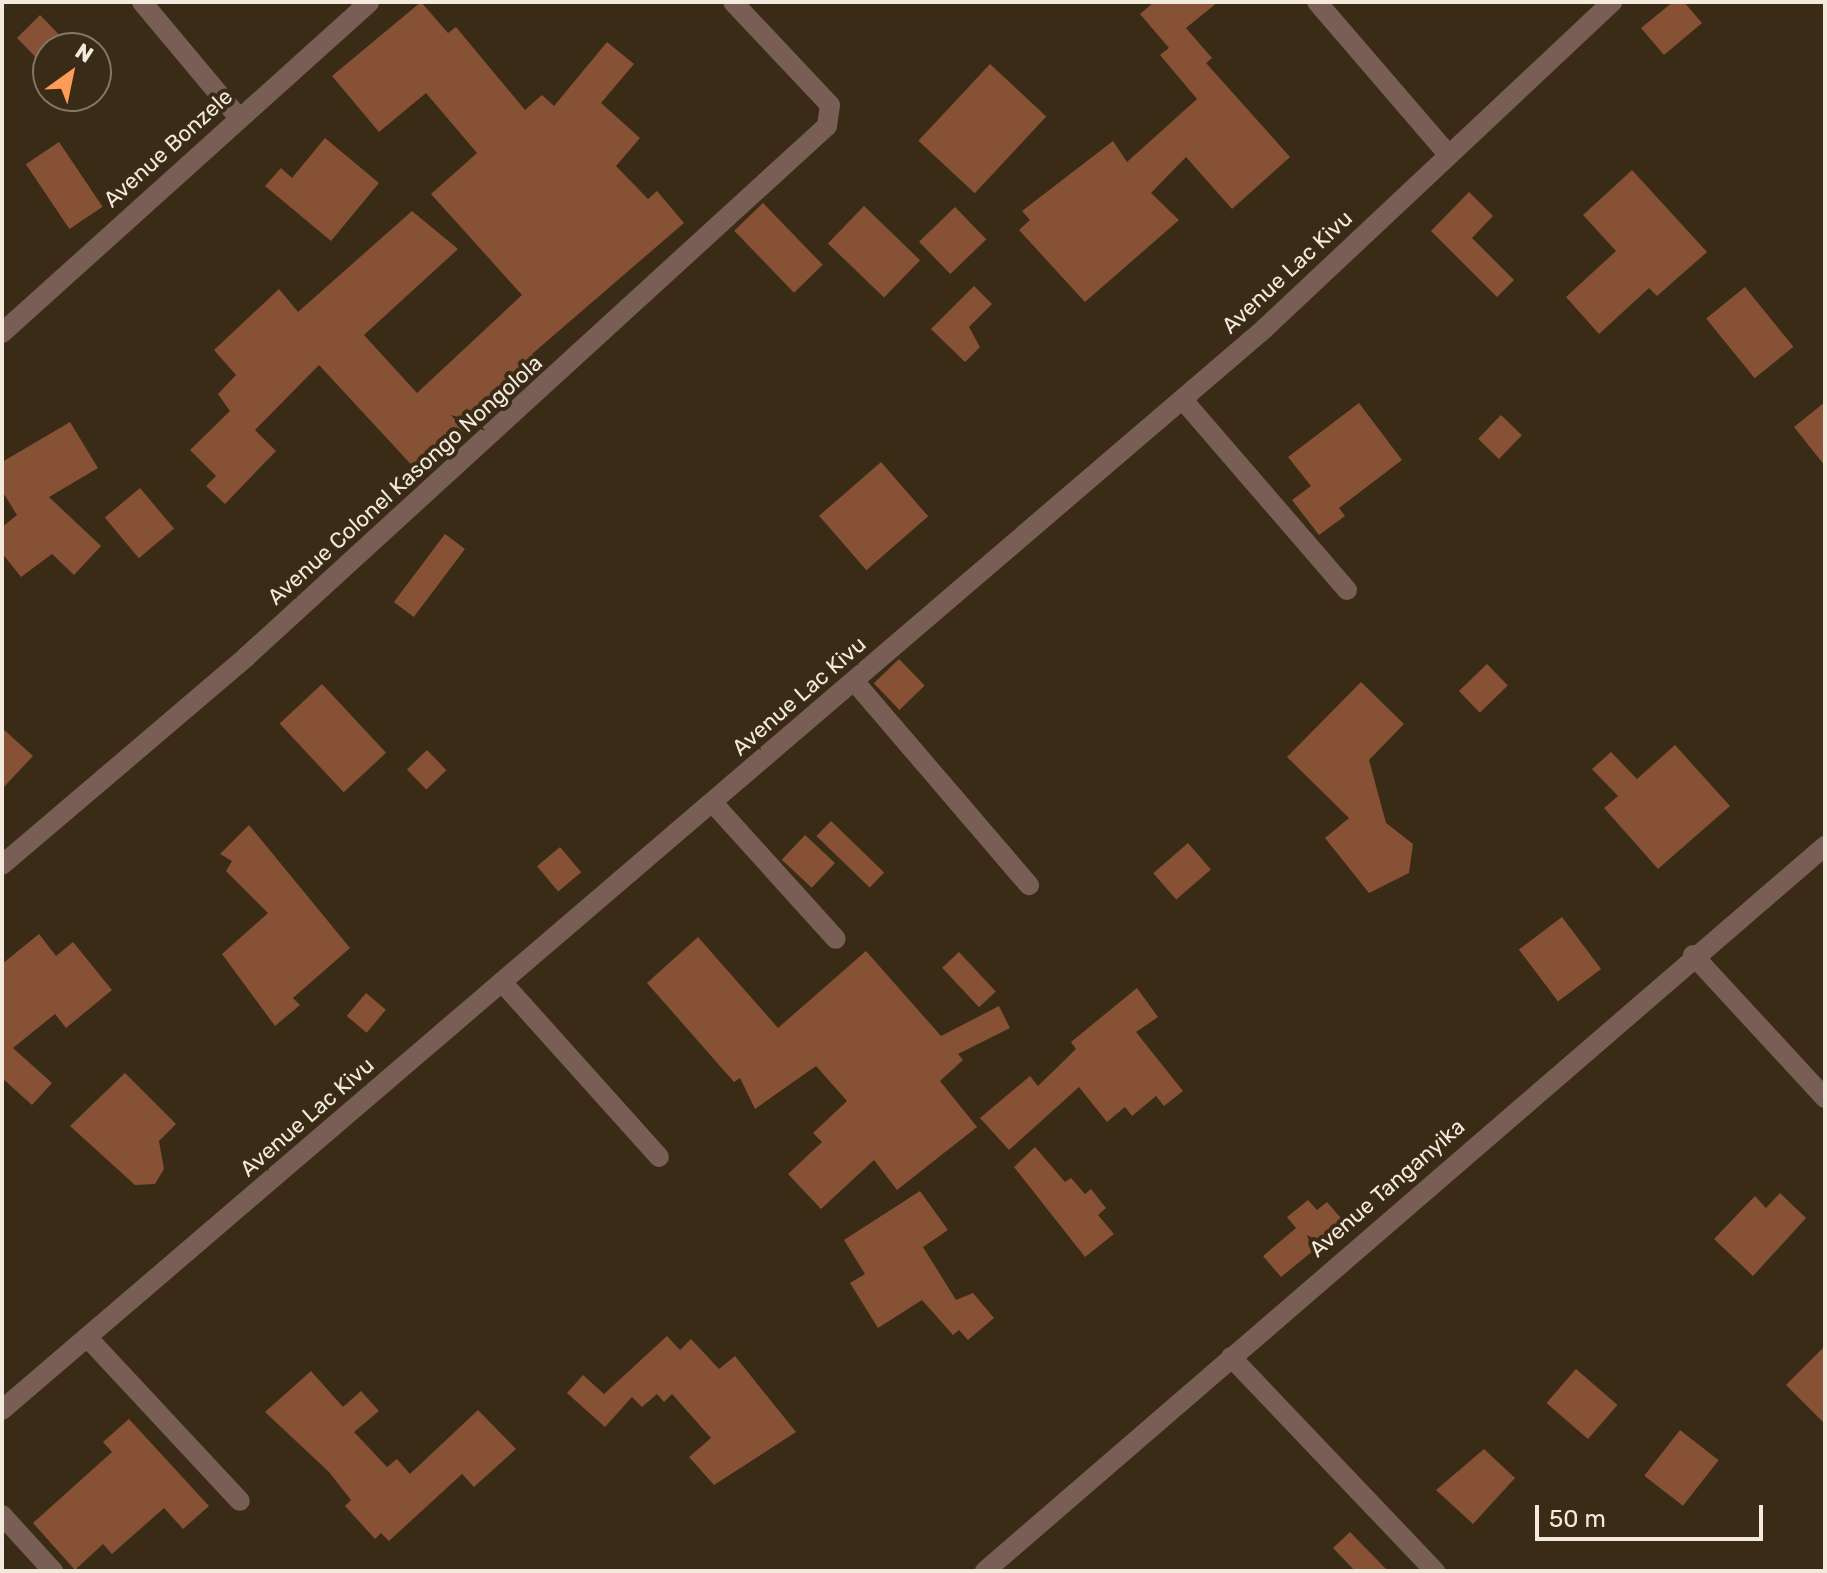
<!DOCTYPE html>
<style>
body{margin:0}
#map{position:relative;width:1827px;height:1573px;overflow:hidden;background:#3a2b16;font-family:Rubik,sans-serif}
div>[style]{position:absolute}
.building>*{inset:0;background:#865134;transform-origin:0 0}
.street>*{height:20px;margin:-10px;padding:0 10px;transform-origin:10px;border-radius:10px;background:#785e55}
span{translate:-50% -50%;white-space:nowrap;text-align:center;line-height:1.15;-webkit-text-stroke:8px #3a2b16;paint-order:stroke}
.street-label{font-size:22px;color:#f3e9dc}
.frame{position:absolute;inset:0;border:4px solid #f3e9dc;pointer-events:none}
.north{position:absolute;left:32px;top:32px;width:80px;height:80px;box-sizing:border-box;background:#3a2b16;border:2px solid #847765;border-radius:50%;rotate:33deg;font-size:22px;font-weight:700;line-height:32px;text-align:center;color:#f3e9dc}
.north::after{content:'';display:block;margin:auto;width:28px;height:36px;background:#fe9b59;clip-path:polygon(50% 0,100% 100%,50% 72%,0 100%)}
.scale{position:absolute;left:1535px;top:1505px;width:228px;height:36px;box-sizing:border-box;border:4px solid #f3e9dc;border-top:0;padding-left:10px;font-size:24px;line-height:28px;white-space:nowrap;color:#f3e9dc;-webkit-text-stroke:6px #3a2b16;paint-order:stroke}
</style>
<div id="map">
<div class="building">
<i style="clip-path:polygon(421px 2px,448px 33px,456px 27px,525px 110px,542px 95px,554px 106px,607px 42px,634px 64px,601px 103px,640px 138px,616px 166px,648px 199px,657px 191px,684px 223px,532px 354px,540px 362px,419px 473px,319px 365px,255px 430px,276px 451px,225px 504px,206px 486px,216px 476px,190px 450px,230px 411px,218px 394px,236px 375px,214px 350px,279px 289px,298px 312px,412px 211px,458px 249px,364px 335px,417px 393px,522px 295px,431px 194px,477px 153px,426px 93px,379px 132px,332px 76px)"></i>
<i style="clip-path:polygon(1154px 2px,1218px 2px,1186px 28px,1212px 58px,1206px 63px,1290px 157px,1232px 209px,1186px 157px,1151px 193px,1179px 220px,1085px 302px,1019px 230px,1030px 220px,1022px 211px,1113px 141px,1127px 162px,1197px 99px,1160px 55px,1169px 48px,1140px 14px)"></i>
<i style="clip-path:polygon(1673px 2px,1684px 2px,1702px 23px,1664px 55px,1641px 28px)"></i>
<i style="clip-path:polygon(40px 15px,72px 48px,48px 48px,48px 70px,17px 38px)"></i>
<i style="left:990px;top:64px;width:77px;height:105px;rotate:43deg"></i>
<i style="clip-path:polygon(325px 138px,379px 183px,331px 241px,265px 186px,281px 168px,292px 178px)"></i>
<i style="left:59px;top:142px;width:78px;height:40px;rotate:56deg"></i>
<i style="clip-path:polygon(1632px 170px,1707px 252px,1657px 296px,1649px 288px,1599px 334px,1566px 297px,1616px 251px,1583px 215px)"></i>
<i style="clip-path:polygon(1469px 192px,1493px 216px,1472px 238px,1514px 280px,1497px 297px,1431px 231px)"></i>
<i style="left:763px;top:203px;width:86px;height:40px;rotate:46deg"></i>
<i style="left:864px;top:206px;width:78px;height:52px;rotate:44deg"></i>
<i style="left:955px;top:207px;width:45px;height:50px;rotate:46deg"></i>
<i style="clip-path:polygon(974px 286px,992px 304px,969px 327px,980px 347px,965px 362px,931px 329px)"></i>
<i style="left:1745px;top:287px;width:77px;height:50px;rotate:51deg"></i>
<i style="clip-path:polygon(1825px 402px,1825px 466px,1794px 427px)"></i>
<i style="clip-path:polygon(1359px 403px,1402px 460px,1339px 508px,1345px 516px,1319px 535px,1292px 500px,1311px 486px,1288px 457px)"></i>
<i style="left:1501px;top:415px;width:29px;height:33px;rotate:44deg"></i>
<i style="clip-path:polygon(70px 422px,98px 468px,49px 497px,101px 546px,74px 575px,52px 554px,21px 577px,2px 553px,2px 527px,17px 515px,2px 491px,2px 462px)"></i>
<i style="left:881px;top:462px;width:72px;height:82px;rotate:49deg"></i>
<i style="left:140px;top:488px;width:53px;height:46px;rotate:50deg"></i>
<i style="left:445px;top:534px;width:25px;height:85px;rotate:37deg"></i>
<i style="left:899px;top:659px;width:37px;height:35px;rotate:46deg"></i>
<i style="left:1487px;top:664px;width:30px;height:39px;rotate:46deg"></i>
<i style="clip-path:polygon(1361px 682px,1404px 724px,1369px 760px,1386px 823px,1413px 844px,1409px 873px,1369px 893px,1325px 838px,1349px 818px,1287px 757px)"></i>
<i style="left:322px;top:684px;width:94px;height:58px;rotate:47deg"></i>
<i style="clip-path:polygon(2px 728px,33px 756px,2px 789px)"></i>
<i style="clip-path:polygon(1675px 745px,1730px 806px,1658px 869px,1604px 808px,1618px 796px,1592px 769px,1611px 752px,1637px 779px)"></i>
<i style="left:427px;top:750px;width:28px;height:28px;rotate:46deg"></i>
<i style="left:831px;top:821px;width:74px;height:21px;rotate:44deg"></i>
<i style="clip-path:polygon(249px 825px,350px 948px,293px 998px,300px 1005px,275px 1026px,222px 954px,268px 913px,226px 871px,232px 861px,220px 854px)"></i>
<i style="left:805px;top:835px;width:41px;height:34px;rotate:43deg"></i>
<i style="left:1188px;top:843px;width:35px;height:46px;rotate:49deg"></i>
<i style="left:560px;top:847px;width:33px;height:30px;rotate:50deg"></i>
<i style="left:1562px;top:917px;width:65px;height:54px;rotate:53deg"></i>
<i style="clip-path:polygon(39px 934px,56px 956px,73px 942px,112px 990px,66px 1028px,55px 1014px,13px 1048px,52px 1083px,32px 1105px,2px 1078px,2px 964px)"></i>
<i style="clip-path:polygon(698px 937px,778px 1028px,866px 951px,941px 1036px,999px 1006px,1010px 1028px,958px 1054px,963px 1060px,940px 1081px,977px 1127px,897px 1190px,874px 1160px,821px 1209px,788px 1174px,822px 1142px,813px 1133px,847px 1101px,816px 1066px,755px 1109px,740px 1078px,734px 1082px,647px 983px)"></i>
<i style="left:959px;top:952px;width:54px;height:23px;rotate:47deg"></i>
<i style="clip-path:polygon(1137px 988px,1158px 1017px,1136px 1032px,1183px 1091px,1164px 1106px,1156px 1096px,1132px 1116px,1125px 1107px,1107px 1122px,1079px 1087px,1009px 1150px,980px 1118px,1030px 1076px,1038px 1086px,1076px 1049px,1071px 1042px)"></i>
<i style="left:366px;top:993px;width:26px;height:30px;rotate:40deg"></i>
<i style="clip-path:polygon(125px 1073px,176px 1124px,159px 1141px,164px 1169px,155px 1184px,135px 1185px,70px 1126px)"></i>
<i style="clip-path:polygon(1035px 1147px,1065px 1182px,1071px 1178px,1085px 1194px,1091px 1189px,1106px 1208px,1098px 1215px,1114px 1234px,1085px 1257px,1014px 1167px)"></i>
<i style="clip-path:polygon(920px 1191px,948px 1230px,923px 1247px,956px 1300px,973px 1293px,994px 1318px,968px 1340px,959px 1330px,953px 1335px,922px 1300px,878px 1328px,850px 1283px,865px 1274px,844px 1240px)"></i>
<i style="clip-path:polygon(1780px 1193px,1806px 1218px,1753px 1276px,1714px 1239px,1755px 1196px,1766px 1208px)"></i>
<i style="clip-path:polygon(1308px 1200px,1317px 1210px,1327px 1202px,1346px 1224px,1281px 1277px,1263px 1256px,1296px 1228px,1287px 1217px)"></i>
<i style="clip-path:polygon(667px 1336px,680px 1350px,691px 1339px,719px 1369px,735px 1356px,796px 1432px,714px 1485px,689px 1457px,711px 1438px,672px 1394px,664px 1402px,657px 1394px,642px 1407px,632px 1397px,605px 1427px,567px 1393px,583px 1375px,604px 1394px)"></i>
<i style="clip-path:polygon(1825px 1346px,1825px 1424px,1786px 1385px)"></i>
<i style="left:1576px;top:1369px;width:55px;height:45px;rotate:41deg"></i>
<i style="clip-path:polygon(311px 1371px,343px 1407px,361px 1391px,379px 1411px,354px 1432px,387px 1467px,397px 1459px,410px 1474px,478px 1410px,516px 1449px,474px 1487px,462px 1474px,389px 1541px,381px 1533px,375px 1539px,345px 1506px,351px 1500px,329px 1472px,265px 1412px)"></i>
<i style="clip-path:polygon(129px 1419px,209px 1506px,183px 1529px,164px 1508px,112px 1554px,103px 1544px,75px 1570px,33px 1523px,112px 1452px,103px 1442px)"></i>
<i style="left:1680px;top:1430px;width:49px;height:58px;rotate:38deg"></i>
<i style="clip-path:polygon(1484px 1449px,1515px 1478px,1473px 1524px,1436px 1490px)"></i>
<i style="clip-path:polygon(1350px 1532px,1388px 1571px,1355px 1571px,1333px 1548px)"></i>
</div>
<div class="street">
<i style="left:142px;top:2px;width:150px;rotate:50.1deg"></i>
<i style="left:1317px;top:2px;width:199px;rotate:49.3deg"></i>
<i style="left:2px;top:333px;width:494px;rotate:-42deg"></i>
<i style="left:1183px;top:400px;width:251px;rotate:49.2deg"></i>
<i style="left:854px;top:681px;width:269px;rotate:49.4deg"></i>
<i style="left:713px;top:803px;width:183px;rotate:47.9deg"></i>
<i style="left:2px;top:865px;width:321px;rotate:-40.4deg"></i>
<i style="left:246px;top:657px;width:787px;rotate:-42.43deg"></i>
<i style="left:827px;top:126px;width:21px;rotate:-82deg"></i>
<i style="left:830px;top:105px;width:141px;rotate:-133.3deg"></i>
<i style="left:1693px;top:955px;width:195px;rotate:47.3deg"></i>
<i style="left:502px;top:982px;width:235px;rotate:48.1deg"></i>
<i style="left:87px;top:1337px;width:224px;rotate:47deg"></i>
<i style="left:1231px;top:1357px;width:296px;rotate:46.4deg"></i>
<i style="left:2px;top:1410px;width:1662px;rotate:-40.58deg"></i>
<i style="left:1264px;top:329px;width:478px;rotate:-43.2deg"></i>
<i style="left:2px;top:1515px;width:76px;rotate:47.7deg"></i>
<i style="left:985px;top:1571px;width:1110px;rotate:-40.8deg"></i>
</div>
<div class="street-label">
<span style="left:168px;top:148px;rotate:-42deg">Avenue Bonzele</span>
<span style="left:1287px;top:272px;rotate:-43deg">Avenue Lac Kivu</span>
<span style="left:405px;top:480px;rotate:-42deg">Avenue Colonel Kasongo Nongolola</span>
<span style="left:799px;top:696px;rotate:-41deg">Avenue Lac Kivu</span>
<span style="left:307px;top:1117px;rotate:-41deg">Avenue Lac Kivu</span>
<span style="left:1387px;top:1188px;rotate:-41deg">Avenue Tanganyika</span>
</div>
<div class="frame"></div>
<div class="north">N</div>
<div class="scale">50 m</div>
</div>
